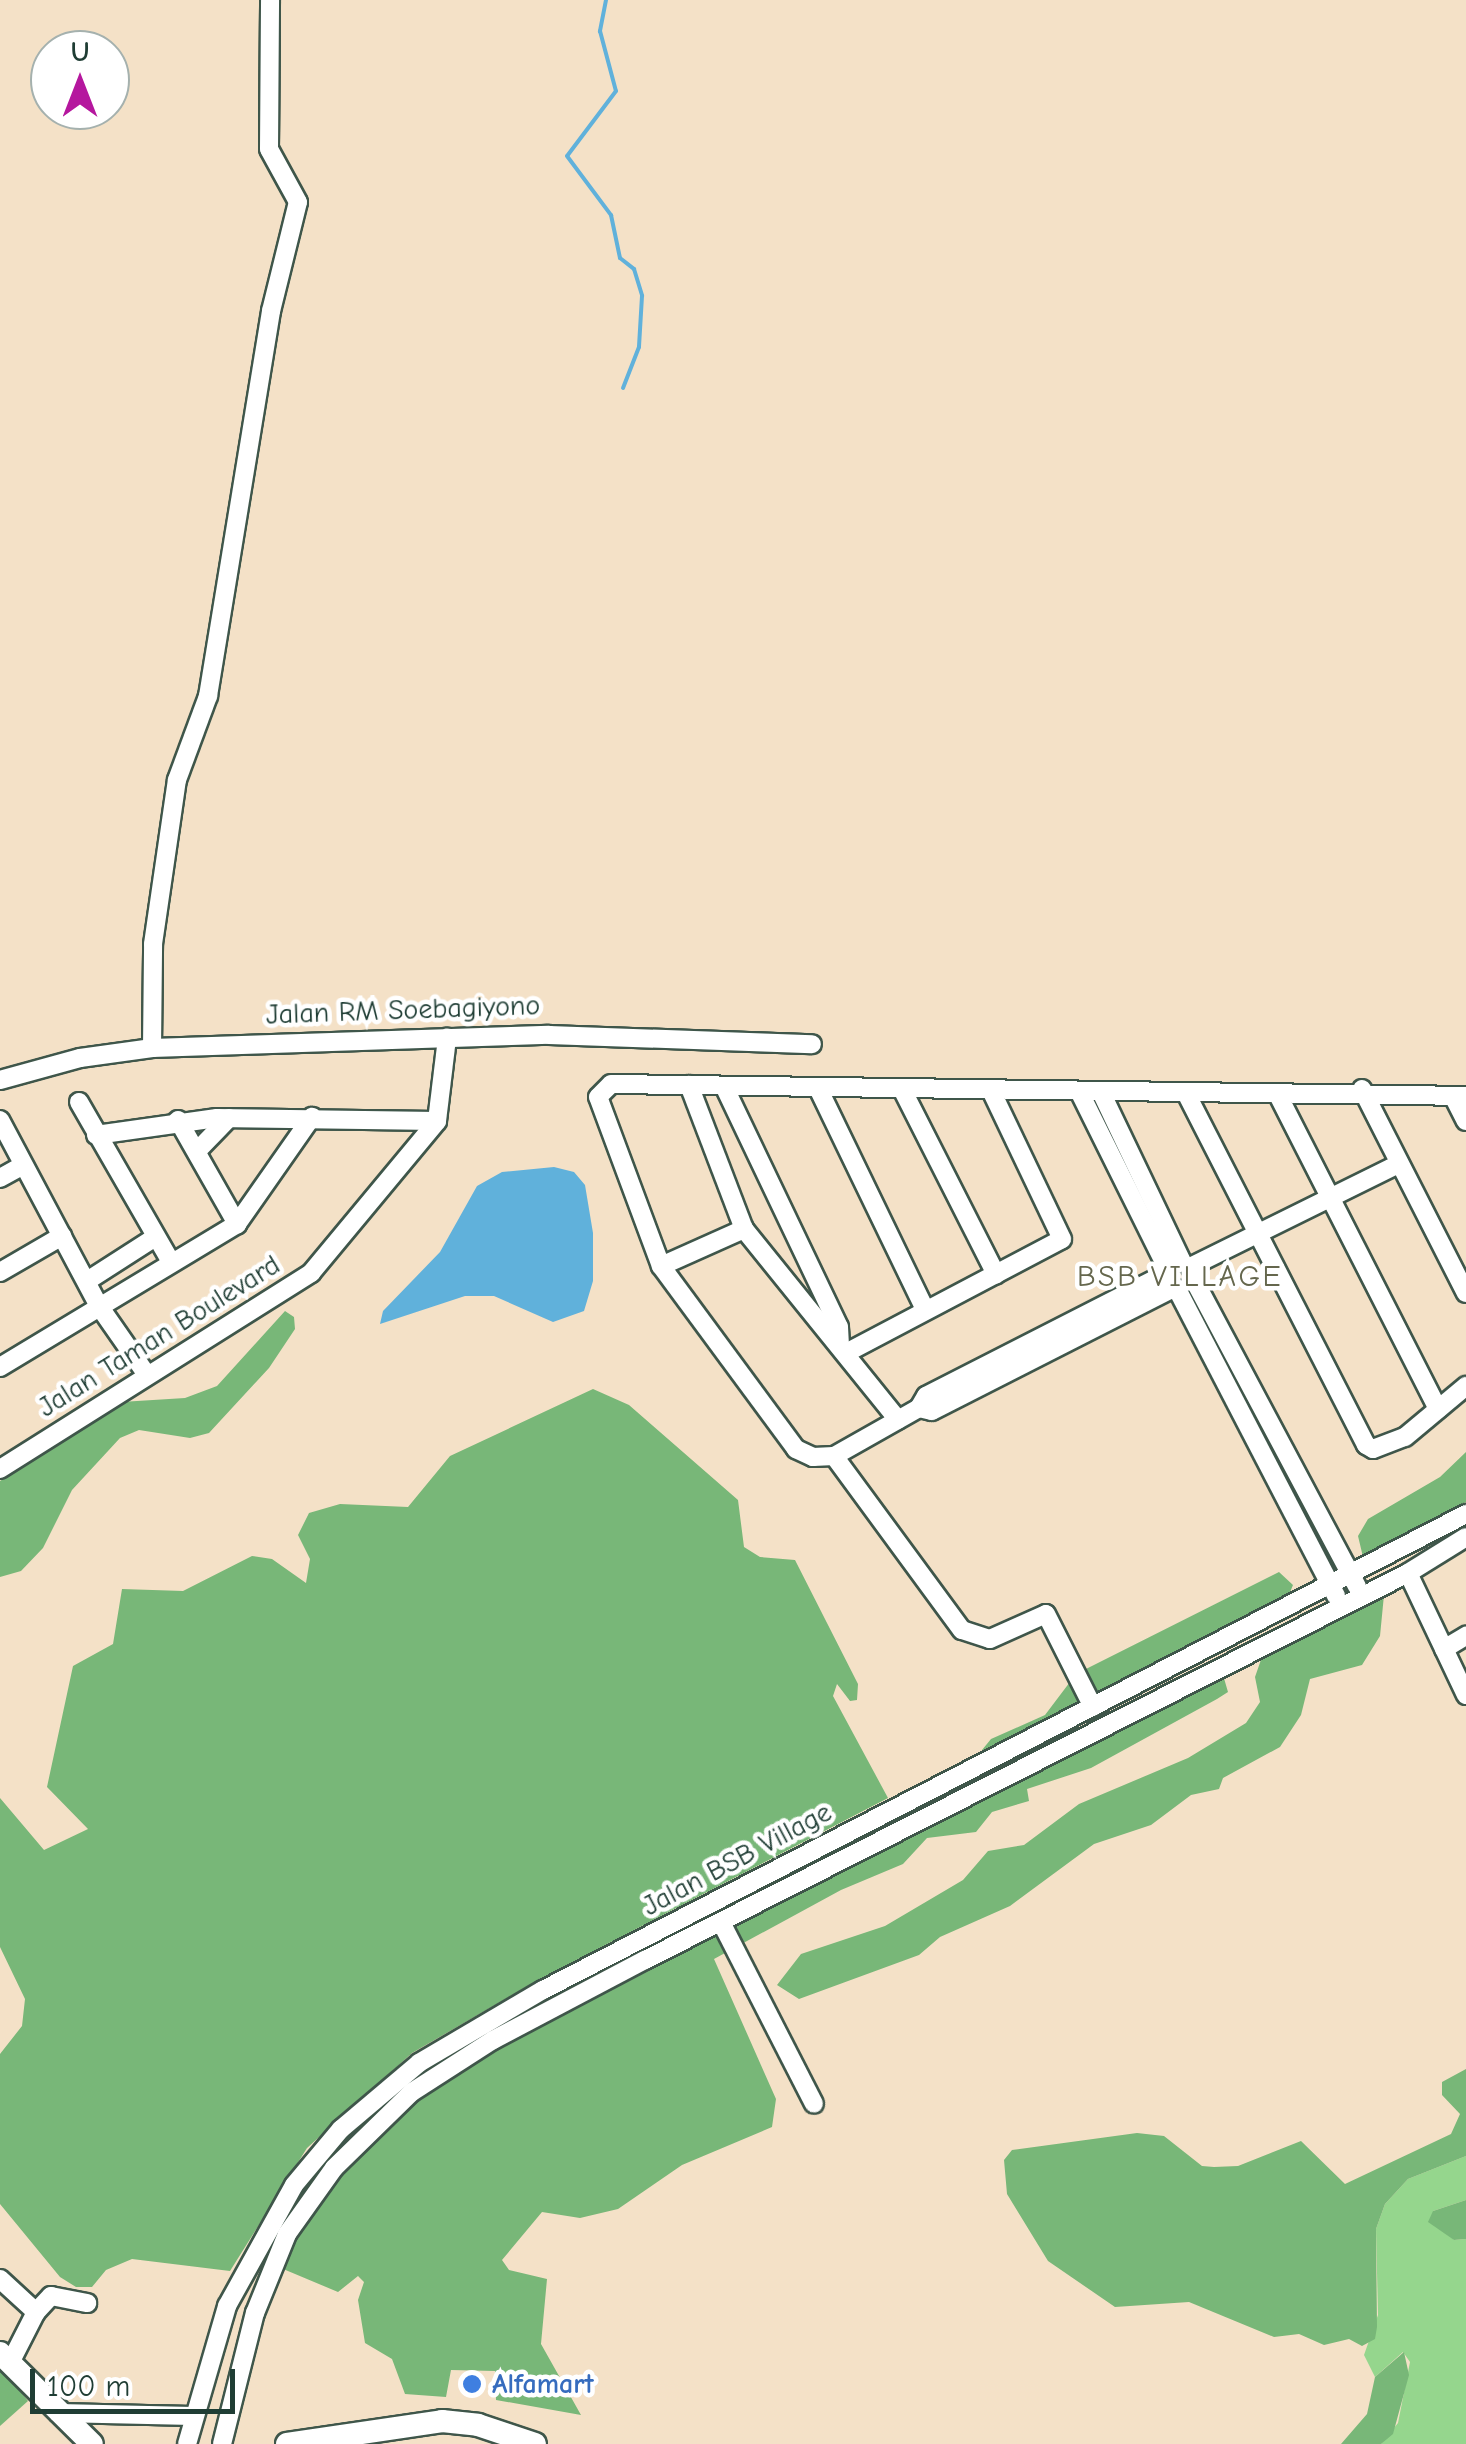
<!DOCTYPE html>
<style>
body{margin:0}
#map{position:relative;width:1466px;height:2444px;overflow:hidden;background:#f4e1c7;font-family:"Comic Neue",sans-serif}
div>[style]{position:absolute}
.green>*{inset:0;background:#95d68d}
.forest>*{inset:0;background:#78b778}
.water>*{inset:0;background:#60b1db}
.stream>*{height:4px;margin:-2px;padding:0 2px;transform-origin:2px;border-radius:2px;background:#60b1db}
.roads{filter:drop-shadow(2px 0 #3f564a) drop-shadow(-2px 0 #3f564a) drop-shadow(0 2px #3f564a) drop-shadow(0 -2px #3f564a)}
.minor>*{height:18px;margin:-9px;padding:0 9px;transform-origin:9px;border-radius:9px;background:#fff}
.major>*{height:22px;margin:-11px;padding:0 11px;transform-origin:11px;border-radius:11px;background:#fff}
.dots>*{width:28px;height:28px;translate:-50% -50%;box-sizing:border-box;border:5px solid #fff;border-radius:50%}
span{translate:-50% -50%;white-space:nowrap;text-align:center;line-height:1.15;-webkit-text-stroke:9px #fff;paint-order:stroke}
.street-label{font-size:28px;color:#1f3d34}
.shop-label{font-size:28px;color:#366cbe;font-weight:700}
.left{translate:0 -50%;text-align:left}
.neighbourhood-label{font-size:30px;color:#65674d;letter-spacing:2.5px}
.north{position:absolute;left:30px;top:30px;width:100px;height:100px;box-sizing:border-box;background:#fff;border:2px solid #a5b1ae;border-radius:50%;rotate:0deg;font-size:28px;font-weight:700;line-height:40px;text-align:center;color:#1f3d34}
.north::after{content:'';display:block;margin:auto;width:35px;height:45px;background:#b5179e;clip-path:polygon(50% 0,100% 100%,50% 72%,0 100%)}
.scale{position:absolute;left:30px;top:2369px;width:205px;height:45px;box-sizing:border-box;border:5px solid #1f3d34;border-top:0;padding-left:12px;font-size:30px;line-height:35px;white-space:nowrap;color:#1f3d34;-webkit-text-stroke:8px #fff;paint-order:stroke}
</style>
<div id="map">
<div class="green">
<i style="clip-path:polygon(1466px 2156px,1466px 2200px,1433px 2211px,1454px 2240px,1466px 2239px,1466px 2444px,1381px 2444px,1398px 2423px,1410px 2362px,1403px 2352px,1375px 2377px,1364px 2355px,1378px 2315px,1376px 2229px,1385px 2204px,1408px 2179px)"></i>
</div>
<div class="forest">
<i style="clip-path:polygon(285px 1311px,294px 1317px,295px 1329px,269px 1368px,209px 1433px,190px 1438px,139px 1430px,120px 1438px,72px 1490px,43px 1548px,21px 1571px,0 1577px,0 1481px,121px 1402px,185px 1398px,217px 1386px)"></i>
<i style="clip-path:polygon(593px 1389px,629px 1405px,738px 1500px,744px 1547px,760px 1557px,795px 1560px,858px 1684px,857px 1700px,850px 1701px,837px 1684px,833px 1696px,888px 1798px,538px 1980px,412px 2053px,307px 2148px,230px 2271px,132px 2259px,106px 2270px,92px 2287px,76px 2287px,60px 2277px,0 2204px,0 2054px,22px 2026px,25px 1999px,0 1947px,0 1798px,44px 1850px,88px 1829px,47px 1787px,73px 1666px,113px 1644px,122px 1589px,183px 1591px,252px 1556px,272px 1559px,306px 1583px,310px 1559px,298px 1535px,309px 1513px,340px 1504px,408px 1507px,450px 1456px)"></i>
<i style="clip-path:polygon(1466px 1452px,1466px 1502px,1363px 1557px,1358px 1536px,1368px 1519px,1440px 1477px)"></i>
<i style="clip-path:polygon(1279px 1572px,1293px 1585px,1286px 1602px,990px 1753px,982px 1750px,991px 1739px,1045px 1715px,1076px 1674px)"></i>
<i style="clip-path:polygon(1384px 1595px,1380px 1636px,1362px 1665px,1310px 1679px,1301px 1715px,1280px 1747px,1223px 1778px,1219px 1789px,1191px 1795px,1151px 1825px,1094px 1844px,1010px 1906px,940px 1937px,919px 1955px,799px 1999px,777px 1985px,801px 1954px,885px 1926px,963px 1880px,988px 1851px,1024px 1845px,1079px 1804px,1188px 1758px,1246px 1723px,1260px 1702px,1255px 1677px,1263px 1654px)"></i>
<i style="clip-path:polygon(1221px 1668px,1228px 1692px,1217px 1699px,1091px 1768px,1027px 1789px,1029px 1801px,992px 1812px,976px 1832px,927px 1838px,903px 1864px,841px 1890px,714px 1959px,776px 2099px,772px 2127px,682px 2165px,618px 2209px,580px 2218px,542px 2212px,502px 2260px,509px 2270px,547px 2279px,541px 2344px,581px 2415px,496px 2400px,495px 2371px,451px 2370px,446px 2397px,405px 2394px,392px 2359px,365px 2343px,358px 2300px,364px 2282px,358px 2276px,338px 2292px,276px 2266px,314px 2199px,414px 2095px,495px 2043px)"></i>
<i style="clip-path:polygon(1466px 2069px,1466px 2156px,1408px 2179px,1385px 2204px,1376px 2229px,1377px 2327px,1375px 2339px,1362px 2346px,1349px 2339px,1324px 2345px,1299px 2334px,1274px 2337px,1189px 2302px,1115px 2307px,1048px 2261px,1007px 2194px,1004px 2160px,1012px 2150px,1137px 2133px,1164px 2136px,1202px 2166px,1214px 2167px,1238px 2166px,1301px 2141px,1345px 2184px,1451px 2134px,1460px 2114px,1442px 2095px,1442px 2082px)"></i>
<i style="clip-path:polygon(1466px 2200px,1466px 2239px,1454px 2240px,1428px 2222px,1433px 2211px)"></i>
<i style="clip-path:polygon(1404px 2352px,1409px 2375px,1393px 2434px,1381px 2444px,1341px 2444px,1367px 2414px,1375px 2377px)"></i>
<i style="clip-path:polygon(0 2364px,28px 2401px,0 2426px)"></i>
</div>
<div class="water">
<i style="clip-path:polygon(554px 1167px,574px 1172px,585px 1185px,593px 1233px,593px 1281px,584px 1311px,553px 1322px,494px 1296px,465px 1296px,380px 1324px,383px 1311px,440px 1252px,477px 1186px,502px 1172px)"></i>
</div>
<div class="stream">
<i style="left:606px;top:0;width:32px;rotate:101deg"></i>
<i style="left:600px;top:31px;width:62px;rotate:75.1deg"></i>
<i style="left:616px;top:91px;width:81px;rotate:127deg"></i>
<i style="left:567px;top:156px;width:74px;rotate:53.3deg"></i>
<i style="left:611px;top:215px;width:44px;rotate:78.2deg"></i>
<i style="left:620px;top:258px;width:18px;rotate:38deg"></i>
<i style="left:634px;top:269px;width:28px;rotate:73deg"></i>
<i style="left:642px;top:296px;width:51px;rotate:93.4deg"></i>
<i style="left:639px;top:347px;width:44px;rotate:111.3deg"></i>
</div>
<div class="roads">
<div class="minor">
<i style="left:152px;top:1048px;width:104px;rotate:-89.4deg"></i>
<i style="left:153px;top:944px;width:166px;rotate:-81.7deg"></i>
<i style="left:177px;top:780px;width:90px;rotate:-69.7deg"></i>
<i style="left:208px;top:696px;width:390px;rotate:-80.7deg"></i>
<i style="left:271px;top:311px;width:112px;rotate:-76.1deg"></i>
<i style="left:298px;top:202px;width:60px;rotate:-118.7deg"></i>
<i style="left:269px;top:149px;width:149px;rotate:-89.6deg"></i>
<i style="left:0;top:1080px;width:83px;rotate:-15.4deg"></i>
<i style="left:80px;top:1058px;width:73px;rotate:-7.9deg"></i>
<i style="left:152px;top:1048px;width:397px;rotate:-1.9deg"></i>
<i style="left:549px;top:1035px;width:263px;rotate:2deg"></i>
<i style="left:689px;top:1085px;width:154px;rotate:69.1deg"></i>
<i style="left:744px;top:1229px;width:245px;rotate:51.1deg"></i>
<i style="left:724px;top:1086px;width:267px;rotate:64.5deg"></i>
<i style="left:839px;top:1327px;width:17px;rotate:87deg"></i>
<i style="left:818px;top:1088px;width:246px;rotate:64.2deg"></i>
<i style="left:902px;top:1089px;width:208px;rotate:63.1deg"></i>
<i style="left:1362px;top:1089px;width:229px;rotate:63deg"></i>
<i style="left:1277px;top:1093px;width:355px;rotate:63deg"></i>
<i style="left:1102px;top:1094px;width:186px;rotate:64.5deg"></i>
<i style="left:1081px;top:1095px;width:193px;rotate:63.6deg"></i>
<i style="left:1187px;top:1095px;width:393px;rotate:62.9deg"></i>
<i style="left:1366px;top:1445px;width:8px;rotate:30deg"></i>
<i style="left:1373px;top:1449px;width:34px;rotate:-21deg"></i>
<i style="left:1405px;top:1437px;width:80px;rotate:-39.9deg"></i>
<i style="left:1453px;top:1096px;width:28px;rotate:63deg"></i>
<i style="left:79px;top:1102px;width:185px;rotate:60.1deg"></i>
<i style="left:0;top:1120px;width:211px;rotate:62deg"></i>
<i style="left:99px;top:1306px;width:84px;rotate:55.2deg"></i>
<i style="left:178px;top:1120px;width:120px;rotate:60.4deg"></i>
<i style="left:96px;top:1135px;width:122px;rotate:-8deg"></i>
<i style="left:217px;top:1118px;width:220px;rotate:0.8deg"></i>
<i style="left:197px;top:1151px;width:46px;rotate:-45.9deg"></i>
<i style="left:0;top:1178px;width:23px;rotate:-29deg"></i>
<i style="left:661px;top:1266px;width:91px;rotate:-24deg"></i>
<i style="left:1190px;top:1267px;width:232px;rotate:-26.3deg"></i>
<i style="left:0;top:1272px;width:72px;rotate:-30.1deg"></i>
<i style="left:1165px;top:1274px;width:268px;rotate:153deg"></i>
<i style="left:926px;top:1396px;width:14px;rotate:120deg"></i>
<i style="left:919px;top:1408px;width:98px;rotate:150.5deg"></i>
<i style="left:834px;top:1456px;width:21px;rotate:177deg"></i>
<i style="left:813px;top:1457px;width:19px;rotate:-155deg"></i>
<i style="left:796px;top:1449px;width:227px;rotate:-126.4deg"></i>
<i style="left:661px;top:1266px;width:180px;rotate:-110.4deg"></i>
<i style="left:598px;top:1097px;width:18px;rotate:-45deg"></i>
<i style="left:611px;top:1084px;width:855px;rotate:0.8deg"></i>
<i style="left:1193px;top:1278px;width:349px;rotate:62deg"></i>
<i style="left:87px;top:1281px;width:80px;rotate:-32.7deg"></i>
<i style="left:1177px;top:1289px;width:346px;rotate:62.6deg"></i>
<i style="left:846px;top:1353px;width:244px;rotate:-27.8deg"></i>
<i style="left:1062px;top:1239px;width:163px;rotate:-115.5deg"></i>
<i style="left:0;top:1367px;width:277px;rotate:-31.1deg"></i>
<i style="left:237px;top:1224px;width:131px;rotate:-55deg"></i>
<i style="left:919px;top:1408px;width:13px;rotate:13deg"></i>
<i style="left:932px;top:1411px;width:271px;rotate:-27deg"></i>
<i style="left:834px;top:1456px;width:216px;rotate:53.7deg"></i>
<i style="left:962px;top:1630px;width:29px;rotate:18deg"></i>
<i style="left:990px;top:1639px;width:61px;rotate:-24.1deg"></i>
<i style="left:1046px;top:1614px;width:104px;rotate:63.2deg"></i>
<i style="left:0;top:1469px;width:368px;rotate:-32.2deg"></i>
<i style="left:311px;top:1273px;width:197px;rotate:-50.3deg"></i>
<i style="left:437px;top:1121px;width:84px;rotate:-83.1deg"></i>
<i style="left:1408px;top:1573px;width:135px;rotate:64.6deg"></i>
<i style="left:1444px;top:1649px;width:26px;rotate:-31deg"></i>
<i style="left:721px;top:1922px;width:204px;rotate:62.9deg"></i>
<i style="left:0;top:2279px;width:49px;rotate:42.5deg"></i>
<i style="left:36px;top:2312px;width:57px;rotate:117deg"></i>
<i style="left:36px;top:2312px;width:22px;rotate:-47deg"></i>
<i style="left:51px;top:2296px;width:37px;rotate:11deg"></i>
<i style="left:58px;top:2413px;width:135px;rotate:1.3deg"></i>
<i style="left:187px;top:2444px;width:144px;rotate:-73.8deg"></i>
<i style="left:227px;top:2306px;width:138px;rotate:-61deg"></i>
<i style="left:294px;top:2185px;width:73px;rotate:-50deg"></i>
<i style="left:341px;top:2129px;width:102px;rotate:-40.2deg"></i>
<i style="left:419px;top:2063px;width:144px;rotate:-30.5deg"></i>
<i style="left:543px;top:1990px;width:1039px;rotate:-27.28deg"></i>
<i style="left:222px;top:2444px;width:135px;rotate:-75.9deg"></i>
<i style="left:255px;top:2313px;width:85px;rotate:-67.9deg"></i>
<i style="left:287px;top:2234px;width:81px;rotate:-54.5deg"></i>
<i style="left:334px;top:2168px;width:109px;rotate:-44.3deg"></i>
<i style="left:412px;top:2092px;width:96px;rotate:-32.7deg"></i>
<i style="left:493px;top:2040px;width:172px;rotate:-27.8deg"></i>
<i style="left:645px;top:1960px;width:856px;rotate:-26.89deg"></i>
<i style="left:1408px;top:1573px;width:68px;rotate:-31.8deg"></i>
</div>
<div class="major">
<i style="left:0;top:2353px;width:129px;rotate:44.7deg"></i>
<i style="left:287px;top:2444px;width:157px;rotate:-8.4deg"></i>
<i style="left:442px;top:2421px;width:36px;rotate:6deg"></i>
<i style="left:478px;top:2425px;width:60px;rotate:18.4deg"></i>
</div>
</div>
<div class="dots">
<i style="left:472px;top:2384px;background:#3f7fe0"></i>
</div>
<div class="street-label">
<span style="left:403px;top:1010px;rotate:-2deg">Jalan RM Soebagiyono</span>
<span style="left:159px;top:1336px;rotate:-32deg">Jalan Taman Boulevard</span>
<span style="left:737px;top:1859px;rotate:-28deg">Jalan BSB Village</span>
</div>
<div class="shop-label">
<span class="left" style="left:492px;top:2384px">Alfamart</span>
</div>
<div class="neighbourhood-label">
<span style="left:1180px;top:1277px">BSB VILLAGE</span>
</div>
<div class="north">U</div>
<div class="scale">100 m</div>
</div>
